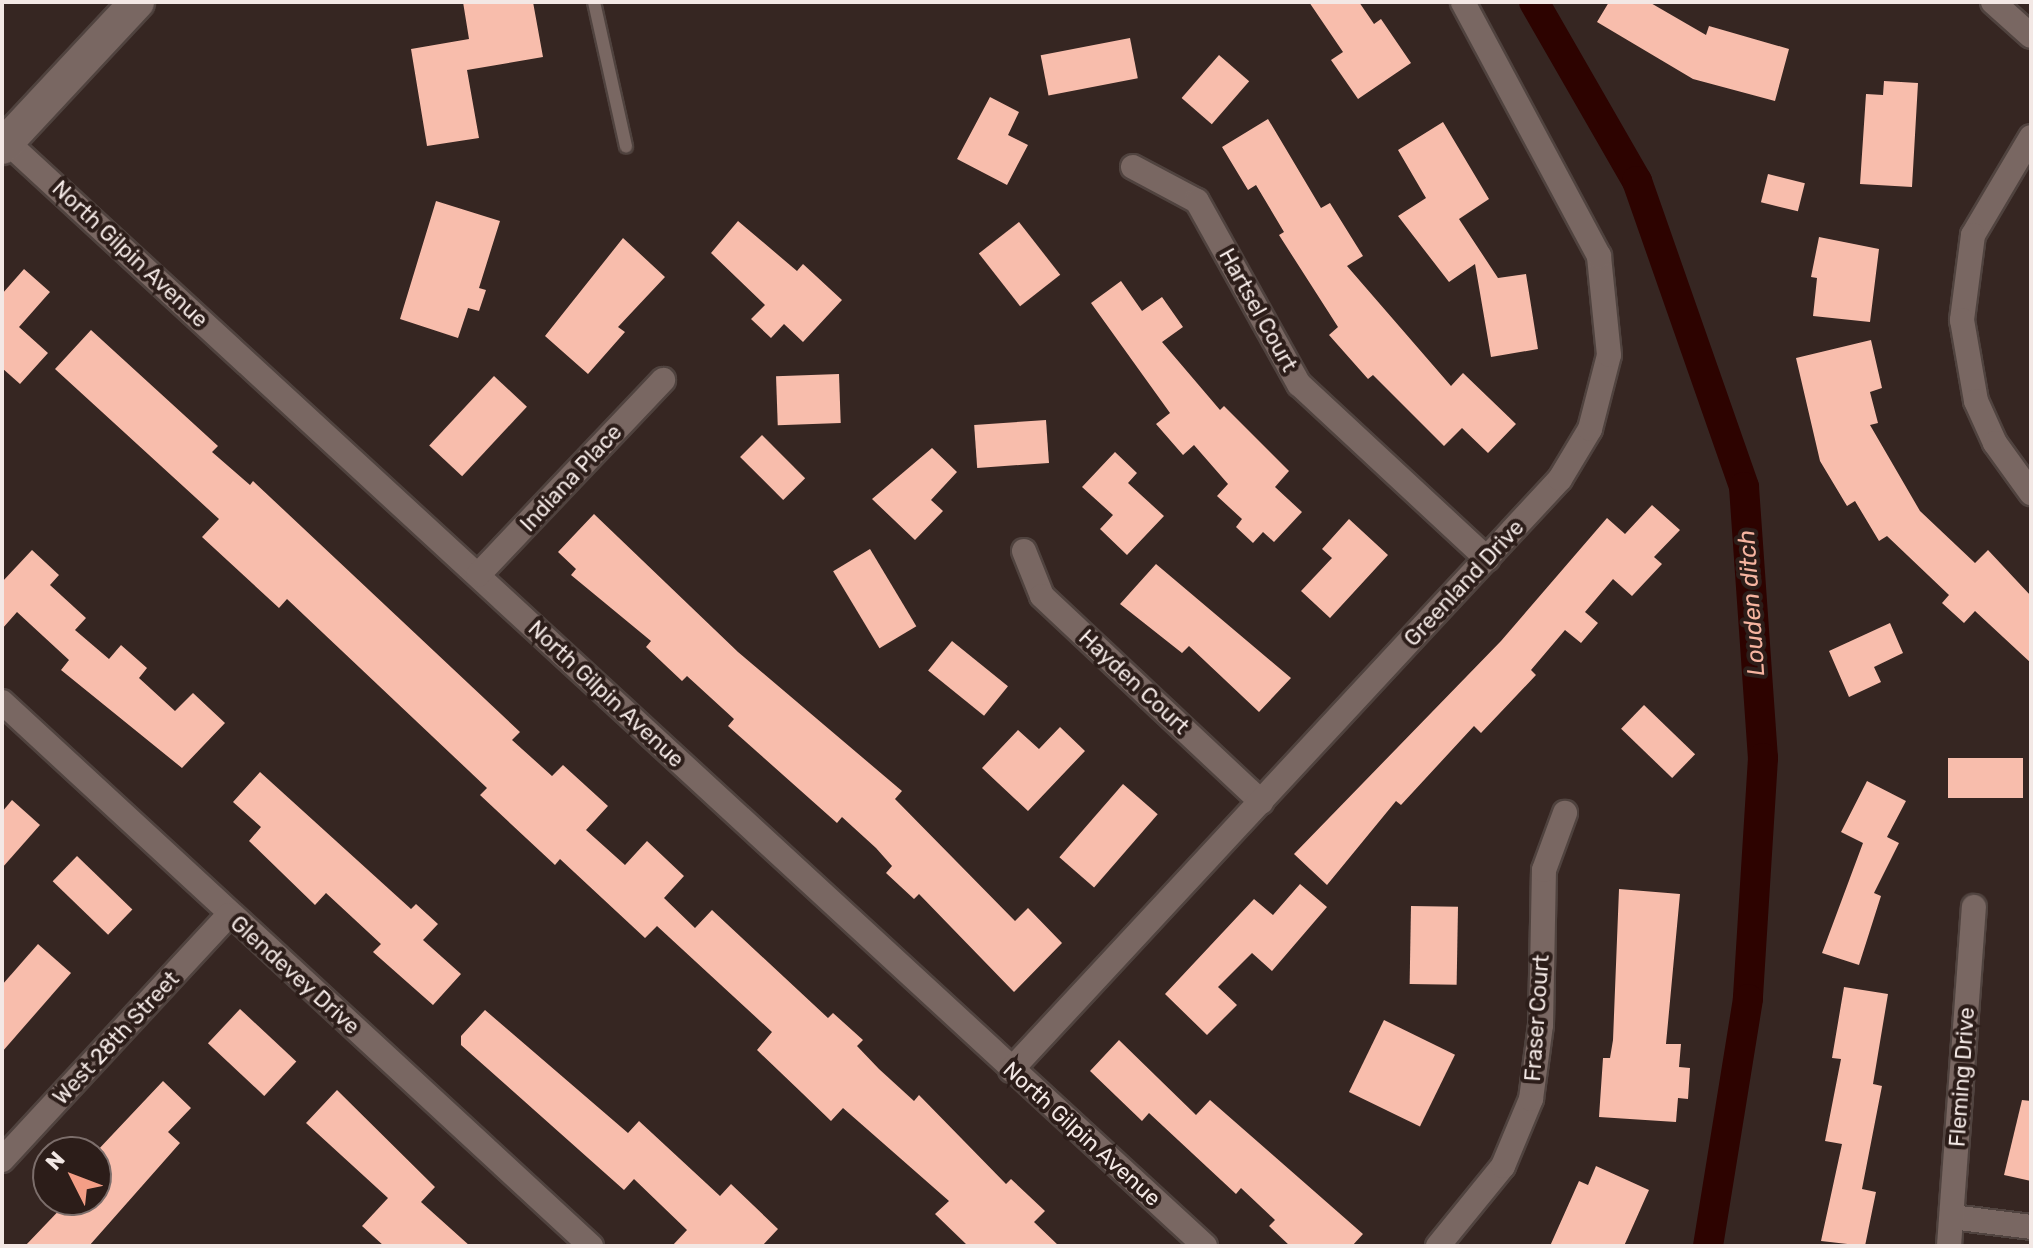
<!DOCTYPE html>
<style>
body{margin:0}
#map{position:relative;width:2033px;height:1248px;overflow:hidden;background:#362622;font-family:Rubik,sans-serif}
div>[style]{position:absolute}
.canal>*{height:30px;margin:-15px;padding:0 15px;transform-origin:15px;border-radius:15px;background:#2d0300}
.building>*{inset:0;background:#f8bdac;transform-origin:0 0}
.roads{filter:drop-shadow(2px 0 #50433f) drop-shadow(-2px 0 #50433f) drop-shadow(0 2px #50433f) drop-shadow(0 -2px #50433f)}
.service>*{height:12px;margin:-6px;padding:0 6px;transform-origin:6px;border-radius:6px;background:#796762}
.minor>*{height:24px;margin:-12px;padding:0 12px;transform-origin:12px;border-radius:12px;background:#796762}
.secondary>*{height:34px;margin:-17px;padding:0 17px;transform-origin:17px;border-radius:17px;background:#796762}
span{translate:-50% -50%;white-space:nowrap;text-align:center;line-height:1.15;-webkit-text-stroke:8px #2c1d19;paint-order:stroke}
.street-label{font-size:22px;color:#f3e8e5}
.water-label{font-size:24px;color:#f6b4a0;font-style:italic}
.frame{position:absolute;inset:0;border:4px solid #f3e8e5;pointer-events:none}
.north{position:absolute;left:32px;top:1136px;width:80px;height:80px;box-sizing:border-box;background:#2c1d19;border:2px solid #7c6e6b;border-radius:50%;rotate:312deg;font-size:22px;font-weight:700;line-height:32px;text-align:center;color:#f3e8e5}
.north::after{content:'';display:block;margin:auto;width:28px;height:36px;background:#f49e86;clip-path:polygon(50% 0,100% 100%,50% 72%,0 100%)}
</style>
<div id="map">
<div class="canal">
<i style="left:1534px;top:2px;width:207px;rotate:60.1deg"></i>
<i style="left:1637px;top:181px;width:324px;rotate:70.7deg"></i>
<i style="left:1744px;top:487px;width:272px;rotate:86deg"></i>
<i style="left:1763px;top:758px;width:241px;rotate:93.6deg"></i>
<i style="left:1748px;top:999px;width:250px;rotate:99.2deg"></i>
</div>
<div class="building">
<i style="clip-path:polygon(463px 2px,533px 2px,543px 57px,467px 70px,479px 138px,427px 146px,411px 49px,469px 39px)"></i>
<i style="clip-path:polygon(1309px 2px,1359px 2px,1374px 24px,1381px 19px,1411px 63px,1358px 99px,1331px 60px,1343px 52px)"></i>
<i style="clip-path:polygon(1609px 2px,1649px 2px,1706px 35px,1709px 26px,1789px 49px,1775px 101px,1693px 79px,1597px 22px)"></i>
<i style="left:1130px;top:38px;width:41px;height:91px;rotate:79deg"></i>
<i style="left:1219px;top:55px;width:40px;height:57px;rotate:41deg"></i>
<i style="clip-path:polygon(1884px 81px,1918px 83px,1912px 187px,1860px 184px,1866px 94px,1883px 95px)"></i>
<i style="clip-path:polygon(990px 97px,1019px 112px,1008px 135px,1028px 145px,1007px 185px,957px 159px)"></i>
<i style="clip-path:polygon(1268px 119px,1321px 208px,1330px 203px,1363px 256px,1347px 266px,1451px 386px,1463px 373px,1516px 424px,1488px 453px,1462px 428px,1444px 446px,1373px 375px,1368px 379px,1329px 335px,1338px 327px,1279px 235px,1284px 232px,1256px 185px,1248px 190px,1222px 147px)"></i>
<i style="clip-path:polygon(1443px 122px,1489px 199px,1459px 219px,1498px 278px,1526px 274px,1538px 349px,1491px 357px,1475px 264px,1449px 282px,1398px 216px,1426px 198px,1398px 150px)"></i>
<i style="left:1768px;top:174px;width:38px;height:29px;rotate:14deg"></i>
<i style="clip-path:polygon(436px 201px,500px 221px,479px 288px,486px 290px,479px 311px,468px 308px,458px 338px,400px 319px)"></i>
<i style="clip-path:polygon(738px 221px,797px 271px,803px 264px,842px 300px,803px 342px,784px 324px,771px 338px,751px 319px,765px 305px,711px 253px)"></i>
<i style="left:1019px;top:222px;width:67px;height:51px;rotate:52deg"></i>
<i style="clip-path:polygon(1819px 237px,1879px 249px,1870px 322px,1813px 316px,1817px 278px,1811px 277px)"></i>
<i style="clip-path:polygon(623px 238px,665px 277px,618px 327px,625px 332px,588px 374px,545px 336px)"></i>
<i style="clip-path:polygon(24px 269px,50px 292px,19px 327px,48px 353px,20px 384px,2px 368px,2px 294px)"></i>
<i style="clip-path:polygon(1121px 281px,1142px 311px,1162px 297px,1183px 327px,1162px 342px,1220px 410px,1224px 406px,1289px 471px,1275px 487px,1302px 512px,1274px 542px,1263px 532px,1253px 543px,1236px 527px,1242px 519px,1217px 496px,1228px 484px,1194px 445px,1183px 455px,1156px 424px,1170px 413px,1091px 303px)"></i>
<i style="clip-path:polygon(91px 330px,218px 446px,212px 452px,250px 485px,253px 481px,520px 732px,512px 740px,552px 776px,563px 765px,608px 806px,586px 830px,625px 865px,647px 841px,684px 876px,664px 898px,695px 928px,712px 910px,828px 1018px,833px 1013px,863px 1040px,857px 1046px,879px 1069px,914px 1101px,919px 1095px,1006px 1184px,1011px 1179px,1045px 1211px,1034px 1222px,1059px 1246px,968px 1246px,935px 1214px,949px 1201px,843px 1108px,831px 1121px,802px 1093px,757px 1050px,772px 1032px,657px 926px,645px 938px,560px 859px,555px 865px,480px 795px,487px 788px,287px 599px,279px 608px,202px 537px,219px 519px,55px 369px)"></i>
<i style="clip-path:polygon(1871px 340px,1882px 388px,1870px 392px,1878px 423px,1870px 425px,1920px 511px,1975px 563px,1988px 550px,2031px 596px,2031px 663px,1975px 611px,1964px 623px,1942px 603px,1949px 595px,1887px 536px,1879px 541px,1855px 501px,1847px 506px,1820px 461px,1796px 358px)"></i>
<i style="left:839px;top:374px;width:49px;height:63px;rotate:88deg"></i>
<i style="left:494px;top:376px;width:45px;height:95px;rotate:43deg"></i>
<i style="left:1046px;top:420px;width:43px;height:72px;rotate:86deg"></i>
<i style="left:762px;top:435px;width:61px;height:31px;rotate:45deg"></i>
<i style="clip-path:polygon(932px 448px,957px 472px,931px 500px,943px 511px,915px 540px,872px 499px)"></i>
<i style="clip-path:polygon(1115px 452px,1137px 473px,1128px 483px,1164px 516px,1127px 555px,1100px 529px,1113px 515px,1082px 487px)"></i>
<i style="clip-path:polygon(1652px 505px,1680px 530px,1654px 557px,1662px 564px,1632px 596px,1613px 579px,1585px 612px,1598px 623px,1581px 643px,1565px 630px,1531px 670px,1536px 675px,1481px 733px,1474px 726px,1401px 805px,1396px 801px,1327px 885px,1294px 854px,1501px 641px,1607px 518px,1625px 534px)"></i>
<i style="clip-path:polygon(594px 514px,738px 652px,902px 791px,895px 799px,1015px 921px,1028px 908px,1062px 943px,1014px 992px,919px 894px,914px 899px,886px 873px,892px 866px,876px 848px,842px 817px,837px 823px,728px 726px,734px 719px,687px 676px,682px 681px,646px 647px,651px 641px,571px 575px,576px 569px,558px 552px)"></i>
<i style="clip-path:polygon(1349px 519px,1388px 555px,1330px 618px,1301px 591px,1332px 558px,1322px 549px)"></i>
<i style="left:870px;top:549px;width:90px;height:43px;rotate:59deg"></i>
<i style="clip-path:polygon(32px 550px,59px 575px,50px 585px,86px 618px,75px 630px,109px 659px,121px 645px,147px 668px,139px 678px,175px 711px,193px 693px,225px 723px,182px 768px,61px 670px,69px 660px,17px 612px,2px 629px,2px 582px)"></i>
<i style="clip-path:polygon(1156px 564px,1291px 678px,1259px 712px,1189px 646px,1182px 653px,1120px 604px)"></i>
<i style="clip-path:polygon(1890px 623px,1903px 653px,1874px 667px,1881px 682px,1849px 697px,1829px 651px)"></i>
<i style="left:952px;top:641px;width:72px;height:38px;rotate:39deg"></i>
<i style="left:1644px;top:705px;width:71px;height:33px;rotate:44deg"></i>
<i style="clip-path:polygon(1060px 727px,1085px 751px,1028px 811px,982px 768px,1018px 730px,1039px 749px)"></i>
<i style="left:2023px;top:758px;width:40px;height:75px;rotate:90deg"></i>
<i style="clip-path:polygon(260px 772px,411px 909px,416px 904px,438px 924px,423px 940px,461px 974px,433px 1005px,373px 952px,381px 944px,326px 893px,315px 905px,249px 841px,261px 827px,233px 802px)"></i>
<i style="clip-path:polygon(1867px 781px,1906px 801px,1887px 837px,1899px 843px,1874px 893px,1881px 896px,1859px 965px,1822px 953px,1863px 843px,1841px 832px)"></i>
<i style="left:1123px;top:784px;width:46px;height:97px;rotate:41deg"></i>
<i style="clip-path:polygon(12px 800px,40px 825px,2px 868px,2px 812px)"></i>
<i style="left:77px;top:856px;width:77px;height:35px;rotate:44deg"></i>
<i style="clip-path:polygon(1300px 884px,1327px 907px,1272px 971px,1252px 953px,1218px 987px,1237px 1005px,1207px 1035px,1165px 994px,1254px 899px,1273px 915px)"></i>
<i style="clip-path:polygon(1619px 889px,1680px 894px,1666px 1044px,1681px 1044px,1679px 1067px,1690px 1068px,1688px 1099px,1678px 1098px,1676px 1122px,1599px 1117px,1603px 1058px,1610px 1058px,1613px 1040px)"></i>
<i style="left:1411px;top:906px;width:47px;height:78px;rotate:1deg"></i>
<i style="clip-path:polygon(38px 944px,71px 973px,2px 1052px,2px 985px)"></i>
<i style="clip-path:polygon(1844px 987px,1888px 994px,1873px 1084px,1882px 1086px,1862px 1189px,1876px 1192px,1865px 1246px,1821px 1241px,1842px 1144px,1825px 1141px,1841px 1059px,1832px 1058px)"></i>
<i style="left:240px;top:1009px;width:77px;height:47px;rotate:43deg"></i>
<i style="clip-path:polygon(485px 1010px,628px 1133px,639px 1121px,720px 1196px,731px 1184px,778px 1229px,762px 1246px,672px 1246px,687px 1230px,634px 1179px,624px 1190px,461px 1045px,461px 1036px)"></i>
<i style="left:1384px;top:1020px;width:79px;height:80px;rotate:26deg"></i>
<i style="clip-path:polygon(1119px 1040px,1196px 1115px,1210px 1100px,1363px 1234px,1352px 1246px,1290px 1246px,1269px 1226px,1275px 1220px,1241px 1188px,1236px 1194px,1149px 1113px,1142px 1121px,1090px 1071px)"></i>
<i style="clip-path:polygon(163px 1081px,191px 1108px,168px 1132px,180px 1143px,89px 1246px,25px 1246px,69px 1200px,96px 1200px,96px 1152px)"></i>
<i style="clip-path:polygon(337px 1090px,435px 1187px,421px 1202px,470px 1246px,384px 1246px,362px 1226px,388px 1198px,306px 1123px)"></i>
<i style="clip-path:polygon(2022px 1100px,2031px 1101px,2031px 1181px,2004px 1175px)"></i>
<i style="clip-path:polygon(1596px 1166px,1649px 1190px,1624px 1246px,1550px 1246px,1579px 1181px,1588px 1185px)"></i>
</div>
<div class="roads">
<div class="service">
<i style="left:594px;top:2px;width:148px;rotate:77.5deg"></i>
</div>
<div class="minor">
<i style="left:1993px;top:2px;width:51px;rotate:41.8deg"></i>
<i style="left:2031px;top:137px;width:114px;rotate:120.6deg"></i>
<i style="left:1973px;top:235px;width:86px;rotate:97.4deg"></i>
<i style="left:1962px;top:320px;width:82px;rotate:80.2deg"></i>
<i style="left:1976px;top:401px;width:46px;rotate:65.7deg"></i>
<i style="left:1995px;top:443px;width:62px;rotate:54.2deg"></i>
<i style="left:7px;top:142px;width:1629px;rotate:42.66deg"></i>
<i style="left:1133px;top:167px;width:72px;rotate:28deg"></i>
<i style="left:1197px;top:201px;width:210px;rotate:60.9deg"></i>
<i style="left:1299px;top:384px;width:257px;rotate:42.9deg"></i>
<i style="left:1024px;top:551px;width:48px;rotate:68.2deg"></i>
<i style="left:1042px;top:596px;width:301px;rotate:43.2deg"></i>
<i style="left:478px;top:575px;width:269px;rotate:-46.5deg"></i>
<i style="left:2px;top:702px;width:802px;rotate:42.73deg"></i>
<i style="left:1011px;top:1070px;width:807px;rotate:-47.11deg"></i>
<i style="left:1560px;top:479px;width:58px;rotate:-59deg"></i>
<i style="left:1590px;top:429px;width:76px;rotate:-75.6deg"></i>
<i style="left:1609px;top:355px;width:100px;rotate:-95.8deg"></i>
<i style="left:1599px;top:256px;width:288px;rotate:-118.2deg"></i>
<i style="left:2px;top:1160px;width:334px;rotate:-47.2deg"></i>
<i style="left:1952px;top:1217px;width:80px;rotate:7.2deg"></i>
<i style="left:1438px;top:1246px;width:103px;rotate:-50.9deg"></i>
<i style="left:1503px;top:1166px;width:73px;rotate:-67.3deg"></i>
<i style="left:1531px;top:1099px;width:75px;rotate:-82.3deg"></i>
<i style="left:1541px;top:1025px;width:155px;rotate:-88.9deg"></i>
<i style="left:1544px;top:870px;width:61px;rotate:-69.8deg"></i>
<i style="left:1949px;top:1246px;width:340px;rotate:-85.8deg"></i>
</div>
<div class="secondary">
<i style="left:2px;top:147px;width:198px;rotate:-47deg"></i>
</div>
</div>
<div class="street-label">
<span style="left:130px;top:254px;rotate:43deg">North Gilpin Avenue</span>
<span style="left:1258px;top:310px;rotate:61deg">Hartsel Court</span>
<span style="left:571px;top:478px;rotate:-47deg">Indiana Place</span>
<span style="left:1464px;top:583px;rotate:-47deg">Greenland Drive</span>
<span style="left:1134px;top:682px;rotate:43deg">Hayden Court</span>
<span style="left:606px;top:694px;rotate:43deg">North Gilpin Avenue</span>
<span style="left:295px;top:975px;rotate:42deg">Glendevey Drive</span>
<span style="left:1537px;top:1018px;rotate:-86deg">Fraser Court</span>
<span style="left:116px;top:1038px;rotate:-47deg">West 28th Street</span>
<span style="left:1962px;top:1077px;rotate:-86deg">Fleming Drive</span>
<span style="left:1082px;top:1134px;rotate:42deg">North Gilpin Avenue</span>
</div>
<div class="water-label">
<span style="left:1752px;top:603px;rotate:-94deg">Louden ditch</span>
</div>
<div class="frame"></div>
<div class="north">N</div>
</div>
